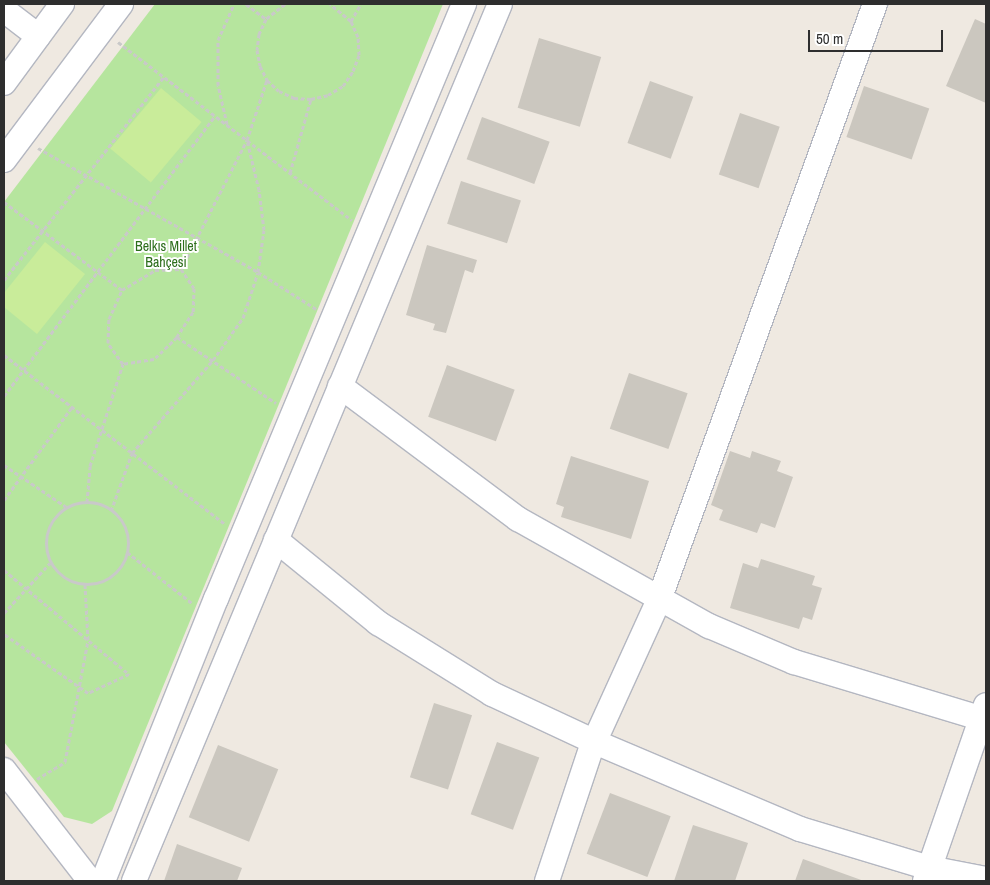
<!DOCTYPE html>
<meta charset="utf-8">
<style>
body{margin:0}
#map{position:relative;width:990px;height:885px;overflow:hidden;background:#efe9e1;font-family:"Archivo Narrow",sans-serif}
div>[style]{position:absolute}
.green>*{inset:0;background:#b6e59e}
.pitch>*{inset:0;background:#c9ec9a;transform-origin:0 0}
.building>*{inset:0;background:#cbc7bf;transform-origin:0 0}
.path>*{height:3px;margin-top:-1.5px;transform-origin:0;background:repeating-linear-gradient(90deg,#c9c9c9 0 4px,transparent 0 6.5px)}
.path>.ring{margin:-1.5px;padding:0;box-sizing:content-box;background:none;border:3px solid #c9c9c9;border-radius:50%}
.roads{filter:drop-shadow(1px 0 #b4b7c1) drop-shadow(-1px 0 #b4b7c1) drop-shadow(0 1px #b4b7c1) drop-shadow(0 -1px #b4b7c1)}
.minor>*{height:24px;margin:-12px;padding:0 12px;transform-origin:12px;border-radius:12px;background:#fff}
span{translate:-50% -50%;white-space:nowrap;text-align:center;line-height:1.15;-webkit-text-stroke:4px #fff;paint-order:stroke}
.park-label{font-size:14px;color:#2c6e1b}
.frame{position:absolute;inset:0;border:5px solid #2e2e2e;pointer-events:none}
.scale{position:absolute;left:808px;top:30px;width:135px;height:22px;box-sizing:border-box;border:2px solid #2e2e2e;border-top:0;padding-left:6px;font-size:15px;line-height:18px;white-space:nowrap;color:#2e2e2e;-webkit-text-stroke:4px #fff;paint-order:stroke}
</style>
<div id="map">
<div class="green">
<i style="clip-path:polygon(155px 4px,443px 4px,112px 811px,92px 824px,64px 817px,4px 742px,4px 202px)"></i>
</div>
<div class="pitch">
<i style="left:161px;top:88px;width:53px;height:79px;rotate:40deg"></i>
<i style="clip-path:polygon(45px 242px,85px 274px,37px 334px,4px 307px,4px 293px)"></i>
</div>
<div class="building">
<i style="clip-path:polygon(975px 19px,986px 24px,986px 103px,946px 86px)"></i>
<i style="left:539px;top:38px;width:65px;height:73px;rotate:17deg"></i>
<i style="left:650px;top:81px;width:46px;height:66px;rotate:20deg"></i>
<i style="left:864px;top:86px;width:69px;height:54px;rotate:19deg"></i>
<i style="left:740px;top:113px;width:42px;height:65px;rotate:19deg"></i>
<i style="left:482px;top:117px;width:72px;height:45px;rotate:20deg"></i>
<i style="left:461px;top:181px;width:63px;height:45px;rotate:18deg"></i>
<i style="clip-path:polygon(427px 245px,477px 260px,473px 273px,465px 270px,446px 333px,433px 330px,435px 324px,406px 315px)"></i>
<i style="left:447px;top:365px;width:72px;height:55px;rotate:20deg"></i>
<i style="left:629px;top:373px;width:62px;height:59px;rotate:19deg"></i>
<i style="clip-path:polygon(730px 451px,750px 458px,752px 451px,781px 461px,777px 471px,793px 477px,775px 528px,761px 523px,757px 533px,719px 520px,723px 510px,711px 505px)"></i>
<i style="clip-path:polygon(571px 456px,649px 481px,631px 539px,561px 517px,564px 507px,556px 504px)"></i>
<i style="clip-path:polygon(761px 559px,815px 576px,812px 585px,822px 588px,812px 620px,803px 617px,799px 629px,730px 608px,743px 563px,758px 568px)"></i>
<i style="left:434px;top:703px;width:40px;height:78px;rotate:18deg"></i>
<i style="left:497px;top:742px;width:45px;height:77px;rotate:20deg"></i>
<i style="left:218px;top:745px;width:65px;height:78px;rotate:22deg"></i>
<i style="left:610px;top:793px;width:65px;height:65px;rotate:21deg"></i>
<i style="clip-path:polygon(693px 825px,748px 843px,735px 881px,674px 881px)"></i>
<i style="clip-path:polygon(177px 844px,242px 868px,237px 881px,164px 881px)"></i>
<i style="clip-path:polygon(803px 859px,864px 881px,795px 881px)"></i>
</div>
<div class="path">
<i style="left:246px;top:4px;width:25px;rotate:37deg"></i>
<i style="left:285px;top:4px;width:24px;rotate:142deg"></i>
<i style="left:266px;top:19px;width:17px;rotate:115deg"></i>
<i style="left:259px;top:34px;width:16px;rotate:97deg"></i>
<i style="left:257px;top:50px;width:16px;rotate:79deg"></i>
<i style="left:260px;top:66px;width:16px;rotate:63deg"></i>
<i style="left:267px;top:80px;width:16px;rotate:43deg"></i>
<i style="left:279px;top:91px;width:17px;rotate:25deg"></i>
<i style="left:294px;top:98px;width:17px;rotate:3deg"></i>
<i style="left:311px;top:99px;width:17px;rotate:-13deg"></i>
<i style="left:328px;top:95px;width:17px;rotate:-31deg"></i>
<i style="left:343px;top:86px;width:18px;rotate:-56deg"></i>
<i style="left:353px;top:71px;width:17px;rotate:-69deg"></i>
<i style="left:359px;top:55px;width:18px;rotate:-93deg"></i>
<i style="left:358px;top:37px;width:17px;rotate:-114deg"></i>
<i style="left:351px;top:21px;width:27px;rotate:-141deg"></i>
<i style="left:351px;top:21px;width:20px;rotate:-60deg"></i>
<i style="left:118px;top:42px;width:294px;rotate:37.3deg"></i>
<i style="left:227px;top:124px;width:40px;rotate:-103deg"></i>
<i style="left:218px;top:85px;width:45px;rotate:-90deg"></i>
<i style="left:218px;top:40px;width:39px;rotate:-66deg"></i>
<i style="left:38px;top:148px;width:253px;rotate:29.4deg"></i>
<i style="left:258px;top:272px;width:69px;rotate:32.5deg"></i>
<i style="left:290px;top:173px;width:77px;rotate:-74.2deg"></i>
<i style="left:4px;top:202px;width:147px;rotate:36.7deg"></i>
<i style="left:181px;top:269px;width:23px;rotate:56deg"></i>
<i style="left:194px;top:288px;width:24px;rotate:92deg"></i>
<i style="left:193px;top:312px;width:30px;rotate:123deg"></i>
<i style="left:177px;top:337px;width:32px;rotate:136deg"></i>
<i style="left:154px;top:359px;width:31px;rotate:171deg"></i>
<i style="left:123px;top:364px;width:26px;rotate:-126deg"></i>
<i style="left:108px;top:343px;width:24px;rotate:-88deg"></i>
<i style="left:109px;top:319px;width:32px;rotate:-66deg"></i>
<i style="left:122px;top:290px;width:39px;rotate:-31deg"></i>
<i style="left:155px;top:270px;width:26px;rotate:-2deg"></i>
<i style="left:181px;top:269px;width:145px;rotate:-62.9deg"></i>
<i style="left:247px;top:140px;width:63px;rotate:-71.6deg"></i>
<i style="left:4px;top:280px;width:258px;rotate:-51.8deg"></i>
<i style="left:177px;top:337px;width:119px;rotate:33.7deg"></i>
<i style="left:4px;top:355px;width:278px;rotate:37.4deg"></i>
<i style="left:4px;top:396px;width:351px;rotate:-53deg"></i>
<i style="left:4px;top:465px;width:77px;rotate:33.9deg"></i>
<i style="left:4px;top:500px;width:115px;rotate:-53.8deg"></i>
<i style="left:87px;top:502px;width:36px;rotate:-85deg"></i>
<i style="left:90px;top:466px;width:107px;rotate:-72.1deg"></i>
<i class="ring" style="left:46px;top:502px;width:79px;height:79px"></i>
<i style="left:111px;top:511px;width:62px;rotate:-70.1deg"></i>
<i style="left:132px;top:453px;width:123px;rotate:-48.9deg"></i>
<i style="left:213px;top:360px;width:52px;rotate:-54.5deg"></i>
<i style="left:243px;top:318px;width:48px;rotate:-71.9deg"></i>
<i style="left:258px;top:272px;width:42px;rotate:-81.9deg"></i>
<i style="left:264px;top:230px;width:40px;rotate:-97.1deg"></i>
<i style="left:259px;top:190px;width:51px;rotate:-103.5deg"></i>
<i style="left:127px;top:552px;width:84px;rotate:38.2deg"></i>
<i style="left:4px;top:570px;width:163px;rotate:39.8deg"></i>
<i style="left:129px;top:674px;width:45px;rotate:155.1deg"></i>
<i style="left:88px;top:693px;width:103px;rotate:-144.9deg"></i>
<i style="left:4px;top:613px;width:68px;rotate:-47.4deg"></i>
<i style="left:37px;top:779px;width:33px;rotate:-31deg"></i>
<i style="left:65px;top:762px;width:124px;rotate:-79.3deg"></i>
<i style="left:88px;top:640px;width:56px;rotate:-93.1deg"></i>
</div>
<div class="roads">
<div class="minor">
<i style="left:4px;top:10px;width:43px;rotate:37.4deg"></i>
<i style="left:4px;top:83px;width:98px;rotate:-53.7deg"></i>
<i style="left:4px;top:160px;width:195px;rotate:-53.1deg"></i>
<i style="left:340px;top:386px;width:222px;rotate:36.8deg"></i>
<i style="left:518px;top:519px;width:219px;rotate:29.3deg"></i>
<i style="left:709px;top:626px;width:92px;rotate:23deg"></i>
<i style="left:794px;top:662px;width:201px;rotate:16.8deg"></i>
<i style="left:276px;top:540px;width:132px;rotate:39.1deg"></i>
<i style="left:378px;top:623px;width:134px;rotate:31.9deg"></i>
<i style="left:492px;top:694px;width:114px;rotate:25deg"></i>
<i style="left:595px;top:742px;width:223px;rotate:23deg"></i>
<i style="left:800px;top:829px;width:135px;rotate:16.8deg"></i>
<i style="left:929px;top:868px;width:58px;rotate:10.9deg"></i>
<i style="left:4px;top:770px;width:140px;rotate:52.2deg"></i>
<i style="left:103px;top:881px;width:304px;rotate:-68.2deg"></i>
<i style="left:216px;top:599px;width:645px;rotate:-67.37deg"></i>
<i style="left:134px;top:881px;width:950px;rotate:-67.35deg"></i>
<i style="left:547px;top:881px;width:139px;rotate:-71.6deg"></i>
<i style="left:591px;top:749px;width:164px;rotate:-65.5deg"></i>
<i style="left:659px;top:600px;width:634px;rotate:-70.08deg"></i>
<i style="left:925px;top:881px;width:186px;rotate:-70.9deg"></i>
</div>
</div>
<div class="park-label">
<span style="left:166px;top:254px">Belkıs Millet<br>Bahçesi</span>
</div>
<div class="frame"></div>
<div class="scale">50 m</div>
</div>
